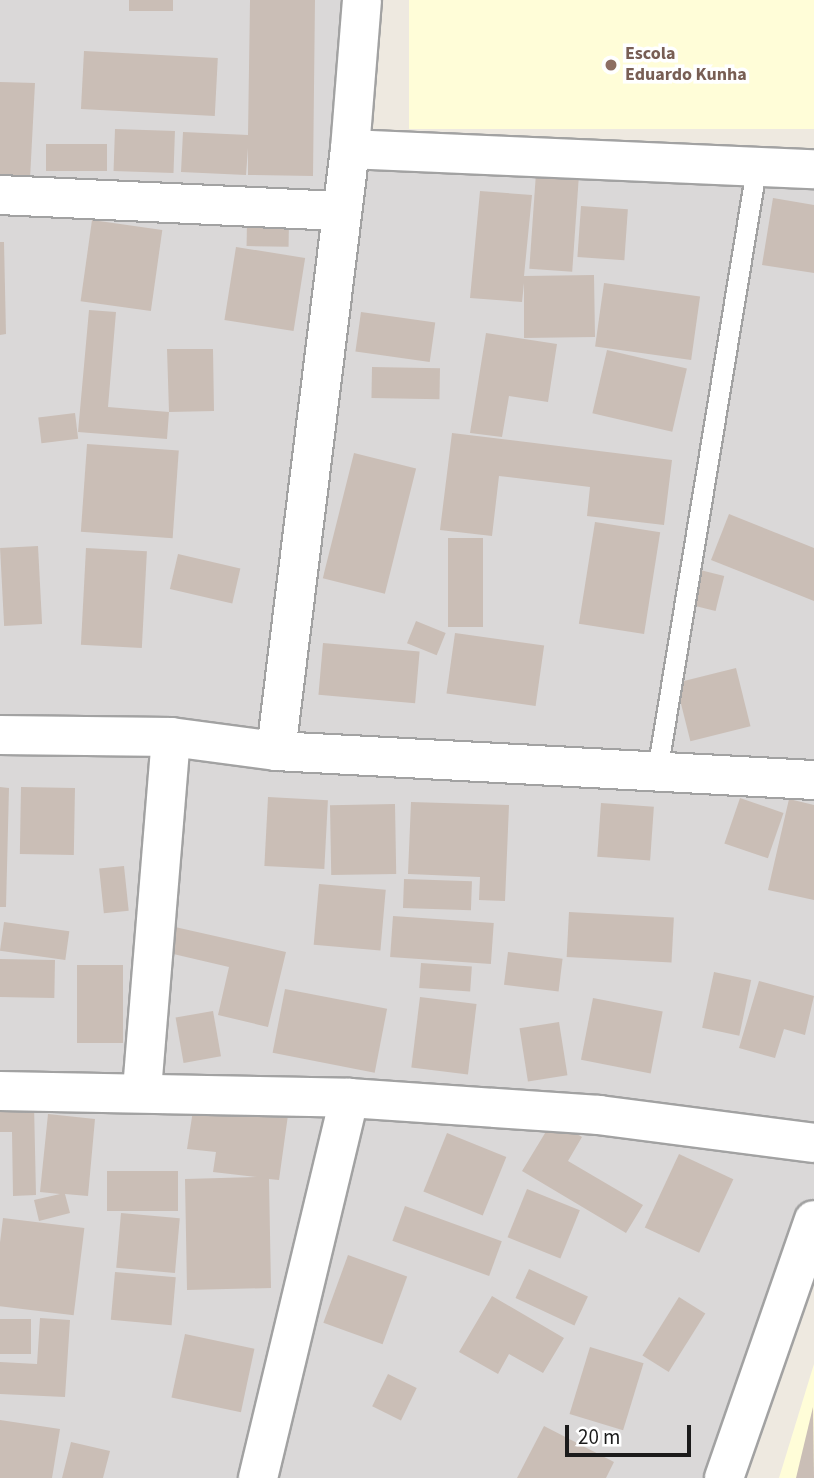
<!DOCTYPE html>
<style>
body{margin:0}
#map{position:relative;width:814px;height:1478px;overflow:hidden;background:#eee9e0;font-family:"Source Sans 3",sans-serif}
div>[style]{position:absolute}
.residential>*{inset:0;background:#dad8d8}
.education>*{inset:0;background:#fffdd8;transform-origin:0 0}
.building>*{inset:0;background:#cabeb6;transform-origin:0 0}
.roads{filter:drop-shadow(2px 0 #a2a2a2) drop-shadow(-2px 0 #a2a2a2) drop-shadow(0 2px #a2a2a2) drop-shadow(0 -2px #a2a2a2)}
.service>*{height:19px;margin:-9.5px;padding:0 9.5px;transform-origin:9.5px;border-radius:9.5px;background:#fff}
.minor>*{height:38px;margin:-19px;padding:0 19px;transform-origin:19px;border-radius:19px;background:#fff}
.dots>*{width:19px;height:19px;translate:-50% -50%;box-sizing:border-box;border:4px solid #fff;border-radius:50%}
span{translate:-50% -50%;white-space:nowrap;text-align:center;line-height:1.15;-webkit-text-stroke:7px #fff;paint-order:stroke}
.education-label{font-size:18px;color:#785e54;font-weight:700}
.left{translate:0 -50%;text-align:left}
.scale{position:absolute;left:565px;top:1425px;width:126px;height:32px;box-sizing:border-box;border:4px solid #1b1b1b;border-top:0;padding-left:9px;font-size:21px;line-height:24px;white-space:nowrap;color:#1b1b1b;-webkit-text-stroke:5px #fff;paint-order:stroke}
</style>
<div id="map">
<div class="residential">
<i style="clip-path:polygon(0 0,362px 0,350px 149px,814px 169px,814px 1220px,724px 1478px,0 1478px)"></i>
</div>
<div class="education">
<i style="left:409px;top:0;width:405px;height:129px"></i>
<i style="clip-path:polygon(814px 1364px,814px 1478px,779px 1478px)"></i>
</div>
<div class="building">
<i style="left:129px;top:0;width:44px;height:11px"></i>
<i style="clip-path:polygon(250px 0,315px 0,313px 176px,248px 175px,248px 148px,246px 175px,181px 172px,183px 132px,248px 135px)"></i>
<i style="left:84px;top:51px;width:134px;height:58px;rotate:3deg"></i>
<i style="clip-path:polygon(0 82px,35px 83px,30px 179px,0 178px)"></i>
<i style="left:115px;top:129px;width:60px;height:42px;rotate:2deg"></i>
<i style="left:46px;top:144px;width:61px;height:27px"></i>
<i style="left:536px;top:173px;width:43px;height:96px;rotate:4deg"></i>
<i style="clip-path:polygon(480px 191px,532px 195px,524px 276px,594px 275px,595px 337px,524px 338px,524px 283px,522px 302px,470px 298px)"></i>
<i style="clip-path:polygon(773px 198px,814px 205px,814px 273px,762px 265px)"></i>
<i style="left:581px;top:206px;width:47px;height:51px;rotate:4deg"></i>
<i style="left:92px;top:220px;width:71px;height:82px;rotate:8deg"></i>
<i style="left:247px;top:221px;width:42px;height:25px;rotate:1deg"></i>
<i style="clip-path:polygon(0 242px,4px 242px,6px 334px,0 335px)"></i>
<i style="left:236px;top:247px;width:70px;height:74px;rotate:9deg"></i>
<i style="left:604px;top:283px;width:97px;height:64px;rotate:8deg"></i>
<i style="clip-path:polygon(89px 310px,116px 312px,108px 407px,169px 412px,167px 349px,213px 349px,214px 411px,169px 412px,167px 439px,78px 432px)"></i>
<i style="left:361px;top:312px;width:75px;height:40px;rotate:8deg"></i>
<i style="clip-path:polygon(486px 333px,557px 344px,548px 402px,509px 396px,502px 437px,470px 433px)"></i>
<i style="left:607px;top:350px;width:82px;height:65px;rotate:13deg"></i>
<i style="left:372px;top:367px;width:68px;height:31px;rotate:1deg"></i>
<i style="left:75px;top:413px;width:26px;height:37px;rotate:83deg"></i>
<i style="clip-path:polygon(452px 433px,672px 460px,664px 525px,587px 516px,590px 487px,499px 476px,492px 536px,440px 530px)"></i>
<i style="left:87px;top:444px;width:92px;height:88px;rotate:4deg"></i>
<i style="left:354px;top:453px;width:64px;height:129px;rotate:14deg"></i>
<i style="clip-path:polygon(729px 514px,814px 548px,814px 601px,711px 560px)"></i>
<i style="left:595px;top:522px;width:66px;height:103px;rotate:9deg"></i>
<i style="left:448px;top:538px;width:35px;height:89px"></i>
<i style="left:38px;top:546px;width:78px;height:38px;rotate:87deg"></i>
<i style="left:86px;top:548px;width:61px;height:97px;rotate:3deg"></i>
<i style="left:178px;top:554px;width:64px;height:36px;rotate:13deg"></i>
<i style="left:700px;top:570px;width:25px;height:36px;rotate:14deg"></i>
<i style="left:416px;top:621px;width:32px;height:24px;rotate:22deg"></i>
<i style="left:455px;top:633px;width:90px;height:61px;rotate:8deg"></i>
<i style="left:323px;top:643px;width:97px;height:52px;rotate:5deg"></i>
<i style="left:736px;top:668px;width:60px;height:62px;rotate:76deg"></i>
<i style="clip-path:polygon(0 787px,9px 788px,6px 907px,0 907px)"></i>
<i style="left:21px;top:787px;width:54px;height:67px;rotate:1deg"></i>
<i style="left:268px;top:797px;width:60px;height:69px;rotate:3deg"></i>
<i style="left:740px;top:798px;width:46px;height:48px;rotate:19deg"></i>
<i style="clip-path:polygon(789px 799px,814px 805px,814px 900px,768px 890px)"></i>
<i style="clip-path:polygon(411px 802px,509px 805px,505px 901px,479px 900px,480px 877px,408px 874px)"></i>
<i style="left:601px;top:803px;width:53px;height:54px;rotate:4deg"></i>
<i style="left:395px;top:804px;width:70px;height:65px;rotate:89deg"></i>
<i style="left:124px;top:866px;width:45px;height:25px;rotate:84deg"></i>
<i style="left:404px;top:879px;width:68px;height:29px;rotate:2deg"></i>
<i style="left:319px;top:884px;width:67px;height:61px;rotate:5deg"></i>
<i style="left:569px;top:912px;width:105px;height:45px;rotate:3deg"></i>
<i style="left:393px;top:916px;width:101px;height:41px;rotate:4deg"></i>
<i style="left:4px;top:922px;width:66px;height:29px;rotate:8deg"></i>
<i style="clip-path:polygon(175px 927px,286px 952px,268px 1027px,218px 1015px,229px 967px,169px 953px)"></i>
<i style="left:508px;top:952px;width:55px;height:33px;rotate:7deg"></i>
<i style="left:0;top:959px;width:55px;height:38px;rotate:1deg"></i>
<i style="left:421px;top:963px;width:51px;height:25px;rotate:4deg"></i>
<i style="left:77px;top:965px;width:46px;height:78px"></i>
<i style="left:714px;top:972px;width:38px;height:57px;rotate:12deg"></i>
<i style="clip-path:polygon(759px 981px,814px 996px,805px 1035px,784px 1029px,775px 1058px,739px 1048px)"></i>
<i style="left:285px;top:989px;width:104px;height:65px;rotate:11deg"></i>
<i style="left:420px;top:997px;width:57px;height:71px;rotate:7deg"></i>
<i style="left:593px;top:998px;width:71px;height:63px;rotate:11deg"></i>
<i style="left:213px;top:1011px;width:46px;height:38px;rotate:80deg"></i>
<i style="left:559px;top:1022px;width:54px;height:40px;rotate:81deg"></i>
<i style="clip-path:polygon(34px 1104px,36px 1195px,13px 1196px,12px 1132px,0 1132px,0 1105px)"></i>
<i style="clip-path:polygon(194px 1104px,288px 1115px,279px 1180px,269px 1179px,271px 1288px,187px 1290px,185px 1179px,257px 1177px,213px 1172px,216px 1152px,187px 1149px)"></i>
<i style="clip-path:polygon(48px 1114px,95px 1119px,88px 1196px,65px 1194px,70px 1213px,39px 1221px,34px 1200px,60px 1194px,40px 1192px)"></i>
<i style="clip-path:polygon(553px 1120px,582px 1137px,568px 1161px,643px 1205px,626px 1233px,522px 1171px)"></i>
<i style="left:447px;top:1133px;width:64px;height:63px;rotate:22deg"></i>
<i style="left:679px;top:1154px;width:60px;height:81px;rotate:25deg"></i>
<i style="left:107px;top:1171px;width:71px;height:40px"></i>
<i style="left:527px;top:1189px;width:57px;height:52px;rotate:22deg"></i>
<i style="left:405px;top:1206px;width:103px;height:37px;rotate:20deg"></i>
<i style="left:121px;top:1213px;width:59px;height:55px;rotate:5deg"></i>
<i style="left:3px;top:1218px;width:82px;height:88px;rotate:7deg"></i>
<i style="left:348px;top:1255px;width:63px;height:72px;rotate:20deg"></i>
<i style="left:529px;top:1269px;width:65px;height:32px;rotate:25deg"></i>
<i style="left:115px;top:1272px;width:61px;height:48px;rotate:5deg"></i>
<i style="clip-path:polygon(492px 1296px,564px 1338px,543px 1373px,509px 1354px,498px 1374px,459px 1352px)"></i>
<i style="left:679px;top:1297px;width:31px;height:69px;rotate:32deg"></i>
<i style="clip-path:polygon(40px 1318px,70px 1320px,65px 1397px,0 1394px,0 1362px,37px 1364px)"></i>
<i style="left:31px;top:1319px;width:35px;height:31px;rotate:90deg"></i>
<i style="left:185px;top:1334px;width:71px;height:65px;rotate:12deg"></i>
<i style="left:590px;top:1347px;width:56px;height:70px;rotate:17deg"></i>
<i style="left:388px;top:1374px;width:32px;height:36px;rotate:26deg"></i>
<i style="clip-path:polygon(813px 1407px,814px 1478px,796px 1478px)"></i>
<i style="clip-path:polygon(0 1420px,60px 1429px,52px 1478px,0 1478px)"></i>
<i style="clip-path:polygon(544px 1426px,614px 1462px,606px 1478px,517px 1478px)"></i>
<i style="clip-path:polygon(71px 1442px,110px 1451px,103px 1478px,62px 1478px)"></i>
</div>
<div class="roads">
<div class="service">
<i style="left:657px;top:771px;width:610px;rotate:-80.66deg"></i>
</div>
<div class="minor">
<i style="left:350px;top:149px;width:464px;rotate:2.5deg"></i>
<i style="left:0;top:195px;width:339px;rotate:2.7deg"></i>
<i style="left:0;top:735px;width:171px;rotate:0.7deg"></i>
<i style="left:171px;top:737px;width:106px;rotate:7.6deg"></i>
<i style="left:276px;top:751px;width:539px;rotate:3.09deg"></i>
<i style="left:276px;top:751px;width:607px;rotate:-82.99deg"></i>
<i style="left:350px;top:149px;width:149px;rotate:-85.4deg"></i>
<i style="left:142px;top:1090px;width:354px;rotate:-85.3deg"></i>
<i style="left:0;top:1091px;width:349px;rotate:1.1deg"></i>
<i style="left:349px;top:1098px;width:251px;rotate:3.9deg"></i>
<i style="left:599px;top:1115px;width:217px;rotate:7.4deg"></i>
<i style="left:258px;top:1478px;width:391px;rotate:-76.5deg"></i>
<i style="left:724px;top:1478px;width:273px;rotate:-70.8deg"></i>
</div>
</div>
<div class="dots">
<i style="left:611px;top:65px;background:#8d6e63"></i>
</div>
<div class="education-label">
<span class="left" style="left:625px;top:65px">Escola<br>Eduardo Kunha</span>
</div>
<div class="scale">20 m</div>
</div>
